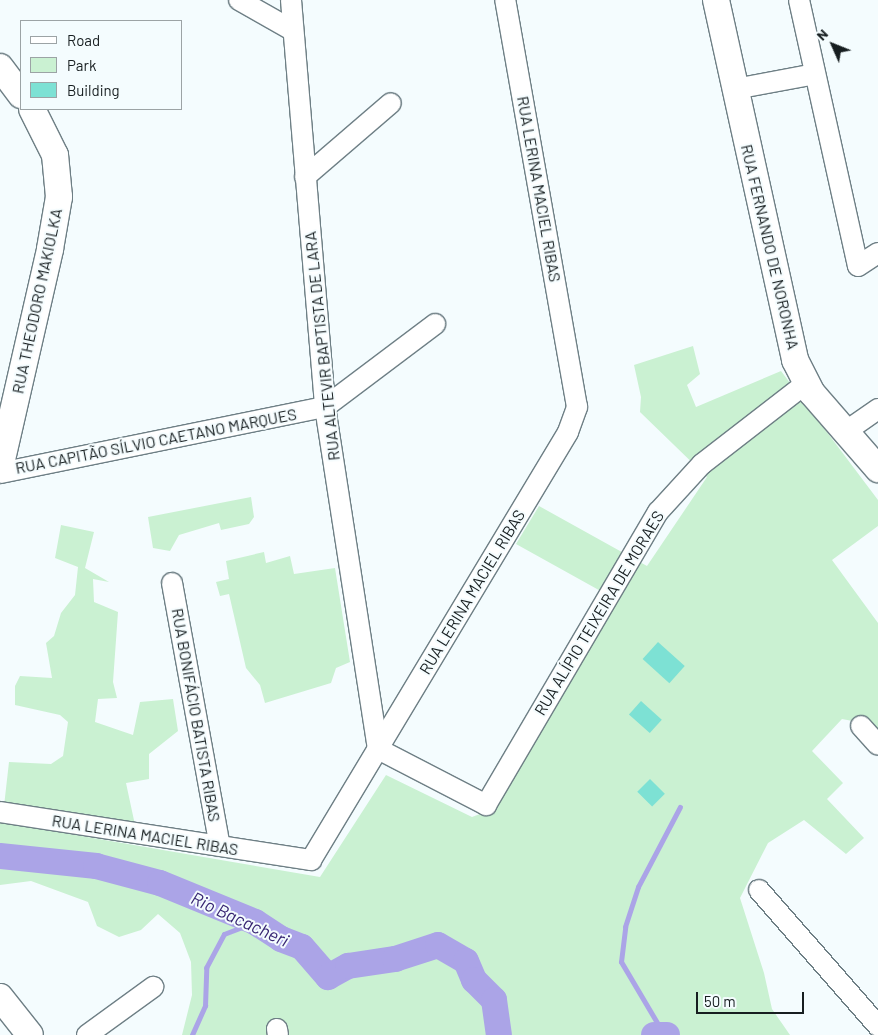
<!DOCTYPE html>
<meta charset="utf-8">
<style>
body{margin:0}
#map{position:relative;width:878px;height:1035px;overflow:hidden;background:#f4fcfe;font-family:Barlow,sans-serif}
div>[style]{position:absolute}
.green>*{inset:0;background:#caf1d2}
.stream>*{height:4.5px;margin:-2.25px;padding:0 2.25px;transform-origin:2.25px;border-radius:2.25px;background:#aba4e7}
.river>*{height:26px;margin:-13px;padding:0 13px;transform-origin:13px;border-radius:13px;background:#aba4e7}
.building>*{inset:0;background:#7de1d4;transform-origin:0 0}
.roads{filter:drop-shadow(1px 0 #6e7f85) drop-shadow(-1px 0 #6e7f85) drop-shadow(0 1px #6e7f85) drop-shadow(0 -1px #6e7f85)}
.minor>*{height:20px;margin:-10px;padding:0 10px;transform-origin:10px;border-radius:10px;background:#fff}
.major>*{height:26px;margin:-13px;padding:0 13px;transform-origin:13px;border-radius:13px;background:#fff}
span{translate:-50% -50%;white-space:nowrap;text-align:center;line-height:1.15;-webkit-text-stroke:4px #f4fcfe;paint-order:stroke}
.street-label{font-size:16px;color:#171e20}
.water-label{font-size:18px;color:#382673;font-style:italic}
.legend{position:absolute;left:20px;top:20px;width:162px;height:90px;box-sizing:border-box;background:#f4fcfe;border:1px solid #9ca3a5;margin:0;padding:6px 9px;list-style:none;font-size:15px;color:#171e20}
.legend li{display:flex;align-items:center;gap:10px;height:25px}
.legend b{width:25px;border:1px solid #9ca3a5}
.north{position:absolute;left:808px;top:20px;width:50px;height:50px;-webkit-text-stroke:4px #f4fcfe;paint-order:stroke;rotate:314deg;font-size:14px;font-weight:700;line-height:20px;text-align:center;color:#171e20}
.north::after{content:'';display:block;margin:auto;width:18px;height:22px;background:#171e20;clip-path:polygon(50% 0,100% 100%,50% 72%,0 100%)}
.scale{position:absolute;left:696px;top:992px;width:108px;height:22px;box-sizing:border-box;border:2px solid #171e20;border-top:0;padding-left:6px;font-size:15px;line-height:18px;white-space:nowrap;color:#171e20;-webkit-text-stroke:4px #f4fcfe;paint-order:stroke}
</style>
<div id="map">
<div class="green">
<i style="clip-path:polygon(693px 346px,700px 374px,687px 385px,696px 407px,781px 371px,878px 500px,878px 526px,832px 560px,878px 623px,878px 737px,863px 723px,842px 719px,812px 751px,843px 783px,827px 799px,864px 838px,846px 854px,804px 820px,768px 843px,740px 898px,764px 973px,772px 1009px,790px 1035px,182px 1035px,192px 995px,191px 962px,180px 933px,158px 914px,141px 930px,119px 937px,97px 926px,88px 902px,31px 881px,0 885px,0 822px,320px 877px,386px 775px,472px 817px,493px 809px,615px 599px,516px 544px,539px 506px,647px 566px,707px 477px,640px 412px,641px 397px,634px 365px)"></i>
<i style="clip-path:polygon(251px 497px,254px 517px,249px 524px,221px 530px,219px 523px,179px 535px,170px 551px,153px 548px,148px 517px)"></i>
<i style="clip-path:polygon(61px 525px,94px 532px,85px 568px,109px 582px,93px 579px,94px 602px,118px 612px,113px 682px,117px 698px,98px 699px,95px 722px,133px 735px,140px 702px,173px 699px,178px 731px,149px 754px,149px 779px,126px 783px,135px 825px,4px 806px,9px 762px,51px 764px,63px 756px,68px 722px,60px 715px,15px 705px,15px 686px,20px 676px,52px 678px,46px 643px,54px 636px,61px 613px,75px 595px,78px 567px,55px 558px)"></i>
<i style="clip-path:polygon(264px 552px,266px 563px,290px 556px,294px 574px,335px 568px,350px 662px,336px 668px,331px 683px,265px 703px,260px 685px,246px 668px,229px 594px,220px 596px,216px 582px,229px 579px,226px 561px)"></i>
</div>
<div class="stream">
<i style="left:663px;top:1033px;width:82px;rotate:-120.6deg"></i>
<i style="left:621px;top:962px;width:35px;rotate:-83deg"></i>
<i style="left:625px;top:927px;width:42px;rotate:-72deg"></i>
<i style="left:638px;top:887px;width:90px;rotate:-62.3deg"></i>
<i style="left:192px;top:1035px;width:32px;rotate:-66deg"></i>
<i style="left:205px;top:1006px;width:38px;rotate:-88deg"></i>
<i style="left:206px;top:968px;width:38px;rotate:-62deg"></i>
<i style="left:224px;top:934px;width:33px;rotate:-21deg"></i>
</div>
<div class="river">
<i style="left:0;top:856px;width:97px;rotate:5.9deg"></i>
<i style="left:96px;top:866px;width:66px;rotate:14.9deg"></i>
<i style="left:160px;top:883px;width:103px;rotate:22.3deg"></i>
<i style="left:255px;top:922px;width:31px;rotate:33deg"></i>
<i style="left:281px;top:939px;width:22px;rotate:21deg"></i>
<i style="left:302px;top:947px;width:40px;rotate:49deg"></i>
<i style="left:328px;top:977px;width:23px;rotate:-29deg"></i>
<i style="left:348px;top:966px;width:48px;rotate:-8.5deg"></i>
<i style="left:395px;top:959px;width:45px;rotate:-18deg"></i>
<i style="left:438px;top:945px;width:32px;rotate:30deg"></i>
<i style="left:466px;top:961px;width:21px;rotate:67deg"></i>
<i style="left:474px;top:980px;width:28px;rotate:45deg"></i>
<i style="left:494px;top:1000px;width:35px;rotate:82deg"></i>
<i style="left:654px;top:1035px;width:13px"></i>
</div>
<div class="building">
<i style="left:658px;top:642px;width:36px;height:23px;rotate:42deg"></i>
<i style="left:641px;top:701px;width:28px;height:18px;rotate:42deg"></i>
<i style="left:650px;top:779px;width:21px;height:18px;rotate:45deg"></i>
</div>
<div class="roads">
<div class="minor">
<i style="left:239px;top:0;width:61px;rotate:29.5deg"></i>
<i style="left:291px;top:0;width:408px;rotate:85.2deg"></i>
<i style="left:325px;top:407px;width:346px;rotate:81.2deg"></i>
<i style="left:378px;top:749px;width:122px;rotate:27.4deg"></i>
<i style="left:486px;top:805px;width:340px;rotate:-59.6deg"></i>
<i style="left:658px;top:512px;width:65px;rotate:-47.5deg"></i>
<i style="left:702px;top:464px;width:130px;rotate:-37.8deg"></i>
<i style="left:799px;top:0;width:272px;rotate:77.5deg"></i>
<i style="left:858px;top:266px;width:24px;rotate:-33deg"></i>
<i style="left:735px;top:89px;width:81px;rotate:-10.6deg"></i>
<i style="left:305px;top:177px;width:113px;rotate:-40.7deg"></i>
<i style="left:845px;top:432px;width:40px;rotate:-34.9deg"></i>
<i style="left:0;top:473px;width:332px;rotate:-11.5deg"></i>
<i style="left:325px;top:407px;width:138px;rotate:-37deg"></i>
<i style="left:172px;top:583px;width:267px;rotate:79.7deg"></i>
<i style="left:861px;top:726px;width:25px;rotate:48deg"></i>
<i style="left:0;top:812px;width:315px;rotate:8.8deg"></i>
<i style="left:311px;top:860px;width:499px;rotate:-59deg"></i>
<i style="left:568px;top:432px;width:27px;rotate:-70deg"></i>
<i style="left:577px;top:407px;width:413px;rotate:-100deg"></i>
<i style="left:759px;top:890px;width:181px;rotate:48.8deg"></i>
<i style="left:277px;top:1029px;width:6px;rotate:81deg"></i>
<i style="left:87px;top:1035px;width:82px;rotate:-36deg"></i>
</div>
<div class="major">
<i style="left:716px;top:0;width:369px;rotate:77.6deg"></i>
<i style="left:795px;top:360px;width:37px;rotate:63deg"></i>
<i style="left:812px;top:393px;width:101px;rotate:49deg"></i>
<i style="left:0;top:67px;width:35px;rotate:53deg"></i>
<i style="left:0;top:468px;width:225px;rotate:-77.1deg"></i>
<i style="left:50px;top:249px;width:53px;rotate:-80.2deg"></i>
<i style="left:59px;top:197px;width:42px;rotate:-95.4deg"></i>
<i style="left:55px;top:155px;width:51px;rotate:-116.6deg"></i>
<i style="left:0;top:997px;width:48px;rotate:51.7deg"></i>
</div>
</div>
<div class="street-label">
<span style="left:539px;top:189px;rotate:80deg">RUA LERINA MACIEL RIBAS</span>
<span style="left:770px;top:247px;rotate:77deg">RUA FERNANDO DE NORONHA</span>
<span style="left:37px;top:301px;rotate:-78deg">RUA THEODORO MAKIOLKA</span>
<span style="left:322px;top:346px;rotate:-96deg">RUA ALTEVIR BAPTISTA DE LARA</span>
<span style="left:156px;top:441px;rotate:-11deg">RUA CAPITÃO SÍLVIO CAETANO MARQUES</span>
<span style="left:472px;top:592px;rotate:-59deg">RUA LERINA MACIEL RIBAS</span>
<span style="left:599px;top:613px;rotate:-59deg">RUA ALÍPIO TEIXEIRA DE MORAES</span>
<span style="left:196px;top:715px;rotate:80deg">RUA BONIFÁCIO BATISTA RIBAS</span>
<span style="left:145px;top:835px;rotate:9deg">RUA LERINA MACIEL RIBAS</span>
</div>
<div class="water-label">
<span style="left:240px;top:919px;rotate:25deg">Rio Bacacheri</span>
</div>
<ul class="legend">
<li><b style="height:6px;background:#fff"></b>Road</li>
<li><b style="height:14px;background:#caf1d2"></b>Park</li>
<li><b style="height:14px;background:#7de1d4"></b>Building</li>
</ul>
<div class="north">N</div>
<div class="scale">50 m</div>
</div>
